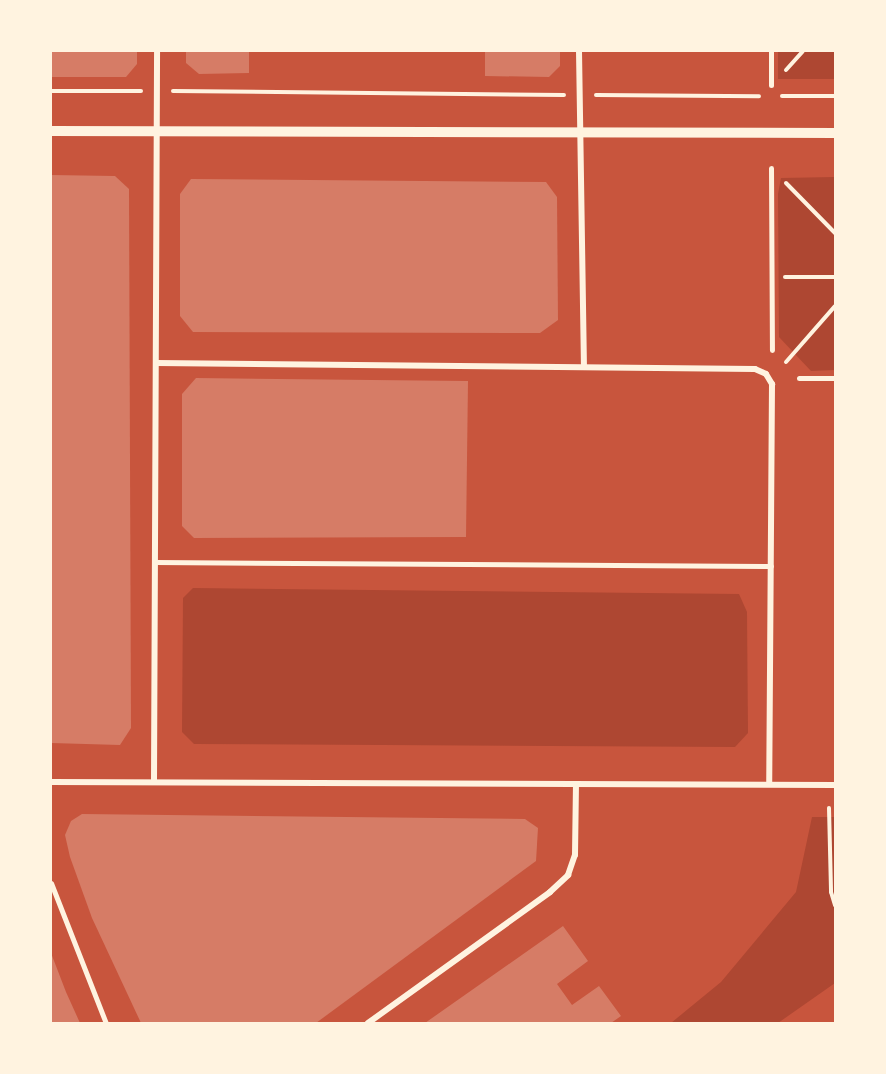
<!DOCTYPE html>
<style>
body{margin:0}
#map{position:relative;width:886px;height:1074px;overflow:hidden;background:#c8553d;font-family:Karla,sans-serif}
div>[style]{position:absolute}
.green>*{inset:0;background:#ae4732;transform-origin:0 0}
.building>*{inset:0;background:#d67c66}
.path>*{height:4px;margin:-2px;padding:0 2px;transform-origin:2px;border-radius:2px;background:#fff3e0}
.pedestrian>*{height:5px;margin:-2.5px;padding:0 2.5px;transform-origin:2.5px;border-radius:2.5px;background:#fff3e0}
.minor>*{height:6px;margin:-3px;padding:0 3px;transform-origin:3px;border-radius:3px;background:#fff3e0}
.tertiary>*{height:10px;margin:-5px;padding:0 5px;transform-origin:5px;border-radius:5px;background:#fff3e0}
span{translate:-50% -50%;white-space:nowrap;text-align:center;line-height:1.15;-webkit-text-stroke:4.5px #fff3e0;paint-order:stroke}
.frame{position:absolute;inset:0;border:52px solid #fff3e0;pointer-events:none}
</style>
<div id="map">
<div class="green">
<i style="left:778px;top:51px;width:57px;height:28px"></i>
<i style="clip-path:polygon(835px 177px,835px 370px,811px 371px,779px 337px,778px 194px,781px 178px)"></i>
<i style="clip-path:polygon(193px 588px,739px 594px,747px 612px,748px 733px,735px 747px,194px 744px,182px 732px,183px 598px)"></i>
<i style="clip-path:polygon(812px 817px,835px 817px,835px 983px,778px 1023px,671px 1023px,721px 982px,796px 892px)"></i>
</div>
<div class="building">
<i style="clip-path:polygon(51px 51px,137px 51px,137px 64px,126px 77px,51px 77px)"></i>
<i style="clip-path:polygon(186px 51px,249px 51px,249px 73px,199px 74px,186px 63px)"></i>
<i style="clip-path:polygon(485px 51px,560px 51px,560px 66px,549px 77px,485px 76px)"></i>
<i style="clip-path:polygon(51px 175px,115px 176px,129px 189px,131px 728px,120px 745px,51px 743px)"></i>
<i style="clip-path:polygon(191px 179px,546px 182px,557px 197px,558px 320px,540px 333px,193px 332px,180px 316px,180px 194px)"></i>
<i style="clip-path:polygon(196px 378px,468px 381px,466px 537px,194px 538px,182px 526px,182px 394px)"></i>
<i style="clip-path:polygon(82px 814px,525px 819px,538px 828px,536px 861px,316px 1023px,141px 1023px,92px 918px,70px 857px,65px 835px,71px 821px)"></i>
<i style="clip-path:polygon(563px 926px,588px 961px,557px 984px,572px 1005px,599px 986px,621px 1016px,611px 1023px,425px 1023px)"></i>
<i style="clip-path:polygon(51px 953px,66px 992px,80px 1023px,51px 1023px)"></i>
</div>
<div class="path">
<i style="left:786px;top:70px;width:25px;rotate:-48deg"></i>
<i style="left:51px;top:91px;width:90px"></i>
<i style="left:173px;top:91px;width:391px;rotate:0.6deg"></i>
<i style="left:596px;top:95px;width:163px;rotate:0.4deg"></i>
<i style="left:782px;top:96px;width:53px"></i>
<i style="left:786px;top:183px;width:70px;rotate:45.6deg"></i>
<i style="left:785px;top:277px;width:50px"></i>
<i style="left:786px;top:362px;width:74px;rotate:-48.8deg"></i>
<i style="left:829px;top:808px;width:84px;rotate:88.6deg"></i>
<i style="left:831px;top:892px;width:14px;rotate:73deg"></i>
</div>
<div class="pedestrian">
<i style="left:771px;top:85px;width:34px;rotate:-90deg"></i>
<i style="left:771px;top:168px;width:182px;rotate:89.7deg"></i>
<i style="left:799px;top:378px;width:36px"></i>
<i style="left:155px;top:562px;width:616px;rotate:0.37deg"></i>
<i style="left:51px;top:883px;width:150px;rotate:68.6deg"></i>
</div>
<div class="minor">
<i style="left:579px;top:51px;width:315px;rotate:89.1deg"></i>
<i style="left:156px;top:363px;width:599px;rotate:0.57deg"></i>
<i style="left:755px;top:369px;width:12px;rotate:24deg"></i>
<i style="left:766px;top:374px;width:12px;rotate:59deg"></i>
<i style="left:772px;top:384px;width:400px;rotate:90.4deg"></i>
<i style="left:51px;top:782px;width:784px;rotate:0.22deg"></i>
<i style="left:154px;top:782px;width:731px;rotate:-89.76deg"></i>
<i style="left:368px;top:1023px;width:224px;rotate:-35.7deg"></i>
<i style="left:550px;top:892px;width:25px;rotate:-43deg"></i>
<i style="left:568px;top:875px;width:21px;rotate:-71deg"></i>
<i style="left:575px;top:855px;width:71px;rotate:-89.2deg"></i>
</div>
<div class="tertiary">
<i style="left:51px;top:131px;width:784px;rotate:0.15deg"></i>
</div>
<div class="frame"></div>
</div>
